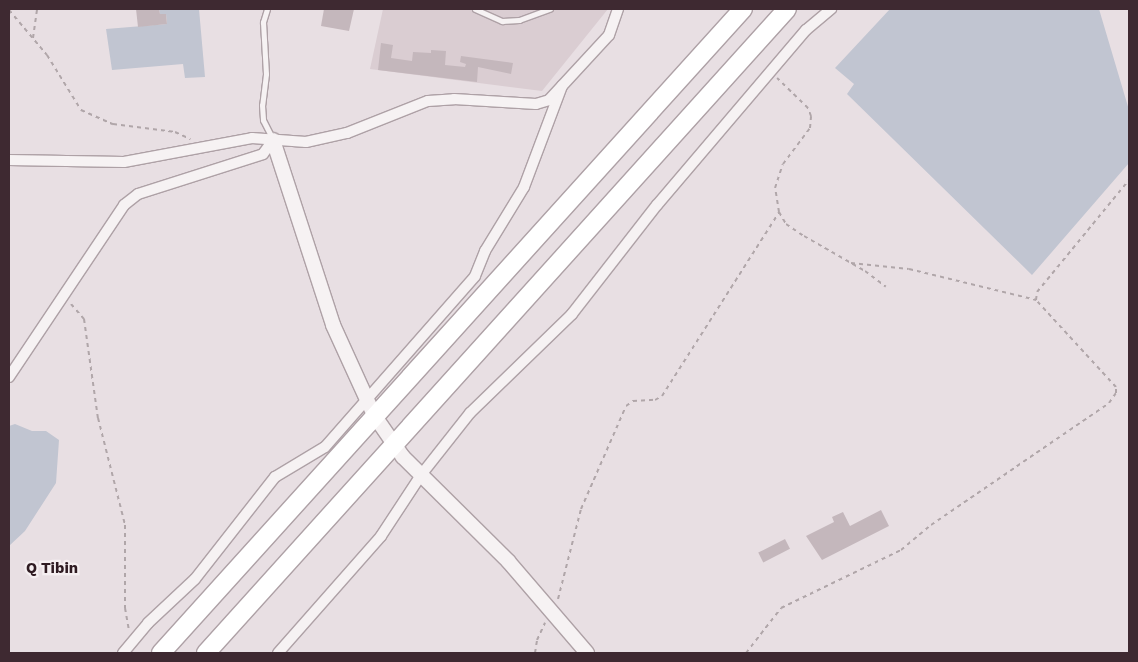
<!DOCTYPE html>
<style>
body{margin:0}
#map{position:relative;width:1138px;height:662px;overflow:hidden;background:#e8dfe3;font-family:"Work Sans",sans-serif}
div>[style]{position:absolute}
.built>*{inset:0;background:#dacdd2}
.green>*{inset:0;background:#c1c5d1}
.building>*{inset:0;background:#c4b7bc;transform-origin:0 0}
.path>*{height:2px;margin-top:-1px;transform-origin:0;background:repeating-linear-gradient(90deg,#b0a6a9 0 4px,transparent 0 8px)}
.roads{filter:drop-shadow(1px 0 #aea1a6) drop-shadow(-1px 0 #aea1a6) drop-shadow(0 1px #aea1a6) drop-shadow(0 -1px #aea1a6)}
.service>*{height:5px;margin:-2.5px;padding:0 2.5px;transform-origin:2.5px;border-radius:2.5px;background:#f6f2f3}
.minor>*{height:10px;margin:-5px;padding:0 5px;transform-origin:5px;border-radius:5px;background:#f6f2f3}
.tertiary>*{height:14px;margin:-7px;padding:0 7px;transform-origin:7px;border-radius:7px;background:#f6f2f3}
.trunk>*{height:18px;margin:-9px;padding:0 9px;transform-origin:9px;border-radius:9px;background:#fff}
span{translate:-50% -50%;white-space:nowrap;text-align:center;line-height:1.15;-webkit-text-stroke:4.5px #f5eff1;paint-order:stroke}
.quarter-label{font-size:15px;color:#2f1b22;font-weight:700}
.frame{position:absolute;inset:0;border:10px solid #3e2931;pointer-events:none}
</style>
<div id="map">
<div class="built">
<i style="clip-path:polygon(383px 9px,608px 9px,542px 91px,370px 69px)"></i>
</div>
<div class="green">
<i style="clip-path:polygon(159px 9px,199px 9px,205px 77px,185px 78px,183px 64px,112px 70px,106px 29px,167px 24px,166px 14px,160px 14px)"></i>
<i style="clip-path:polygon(890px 9px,1099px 9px,1129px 110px,1129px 163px,1032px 275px,847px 94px,854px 84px,835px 68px)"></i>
<i style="clip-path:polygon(15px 424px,32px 431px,46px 431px,59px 440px,56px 483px,25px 531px,9px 546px,9px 426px)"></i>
</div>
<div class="building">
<i style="clip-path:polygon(136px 9px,159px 9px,160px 14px,166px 14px,167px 24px,138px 27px)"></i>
<i style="clip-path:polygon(324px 9px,354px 9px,349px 31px,321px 26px)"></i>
<i style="clip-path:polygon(381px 43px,393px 45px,391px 58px,412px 61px,413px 52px,431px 53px,431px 50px,446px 51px,445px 65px,465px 67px,466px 64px,460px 62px,461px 56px,513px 63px,511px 74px,478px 67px,477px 82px,378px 70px)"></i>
<i style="clip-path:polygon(881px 510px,889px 526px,822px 560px,806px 536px,834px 522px,832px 517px,843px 512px,850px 526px)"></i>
<i style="left:785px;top:539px;width:11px;height:30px;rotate:63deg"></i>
</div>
<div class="path">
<i style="left:9px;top:10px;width:59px;rotate:49.8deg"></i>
<i style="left:47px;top:55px;width:65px;rotate:58.3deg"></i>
<i style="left:81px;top:110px;width:35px;rotate:24deg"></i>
<i style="left:113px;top:124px;width:63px;rotate:7.4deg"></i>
<i style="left:175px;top:132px;width:17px;rotate:25deg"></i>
<i style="left:33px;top:38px;width:29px;rotate:-82deg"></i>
<i style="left:779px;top:212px;width:14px;rotate:60deg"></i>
<i style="left:786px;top:224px;width:22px;rotate:34deg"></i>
<i style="left:804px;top:236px;width:70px;rotate:29.8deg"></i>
<i style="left:865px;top:271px;width:26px;rotate:37deg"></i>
<i style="left:851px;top:263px;width:58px;rotate:5.9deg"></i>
<i style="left:909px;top:269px;width:131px;rotate:13.7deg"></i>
<i style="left:71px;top:304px;width:20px;rotate:49deg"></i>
<i style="left:84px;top:319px;width:100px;rotate:82deg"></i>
<i style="left:98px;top:418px;width:110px;rotate:75.8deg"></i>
<i style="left:125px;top:525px;width:83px;rotate:90deg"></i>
<i style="left:125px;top:608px;width:22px;rotate:80deg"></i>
<i style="left:558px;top:599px;width:93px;rotate:-75.7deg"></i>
<i style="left:581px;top:509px;width:112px;rotate:-66.4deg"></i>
<i style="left:626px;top:406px;width:9px;rotate:-36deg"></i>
<i style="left:633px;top:401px;width:22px;rotate:-3deg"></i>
<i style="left:655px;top:400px;width:8px;rotate:-30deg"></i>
<i style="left:662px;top:396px;width:218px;rotate:-57.5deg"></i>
<i style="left:779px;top:212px;width:24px;rotate:-99deg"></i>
<i style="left:775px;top:188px;width:25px;rotate:-72deg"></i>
<i style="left:783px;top:164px;width:45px;rotate:-53.1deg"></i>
<i style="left:810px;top:128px;width:12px;rotate:-85deg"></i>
<i style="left:811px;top:116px;width:9px;rotate:-111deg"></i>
<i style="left:808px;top:108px;width:43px;rotate:-135.9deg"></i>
<i style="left:535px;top:653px;width:13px;rotate:-81deg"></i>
<i style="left:537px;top:640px;width:19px;rotate:-65deg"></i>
<i style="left:746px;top:653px;width:57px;rotate:-52.1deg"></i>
<i style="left:781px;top:608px;width:133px;rotate:-25.8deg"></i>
<i style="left:901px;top:550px;width:39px;rotate:-40deg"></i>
<i style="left:931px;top:525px;width:216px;rotate:-34.4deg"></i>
<i style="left:1109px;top:403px;width:12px;rotate:-55deg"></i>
<i style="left:1116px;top:393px;width:6px;rotate:-90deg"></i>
<i style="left:1116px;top:387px;width:118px;rotate:-132.6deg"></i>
<i style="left:1036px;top:300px;width:8px;rotate:-83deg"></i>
<i style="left:1037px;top:292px;width:145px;rotate:-50.6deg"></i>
</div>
<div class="roads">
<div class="service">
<i style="left:267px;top:9px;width:14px;rotate:107deg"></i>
<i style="left:263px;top:22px;width:52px;rotate:86.7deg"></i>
<i style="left:266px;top:74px;width:31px;rotate:97deg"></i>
<i style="left:262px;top:105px;width:15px;rotate:86deg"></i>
<i style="left:263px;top:120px;width:22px;rotate:63deg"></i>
<i style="left:475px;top:9px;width:30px;rotate:24deg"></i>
<i style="left:502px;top:21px;width:17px;rotate:-3deg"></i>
<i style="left:519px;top:20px;width:33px;rotate:-20deg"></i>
</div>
<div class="minor">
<i style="left:9px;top:160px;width:115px;rotate:1deg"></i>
<i style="left:124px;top:162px;width:130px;rotate:-10.6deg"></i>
<i style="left:252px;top:138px;width:54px;rotate:4.2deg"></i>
<i style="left:306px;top:142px;width:42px;rotate:-12.4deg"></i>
<i style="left:347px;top:133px;width:87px;rotate:-21.6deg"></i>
<i style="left:428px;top:101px;width:26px;rotate:-4deg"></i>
<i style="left:454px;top:99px;width:82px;rotate:3.5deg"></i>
<i style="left:536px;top:104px;width:14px;rotate:-17deg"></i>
<i style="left:549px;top:100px;width:88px;rotate:-47.3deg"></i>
<i style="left:609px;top:35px;width:28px;rotate:-71deg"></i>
<i style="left:9px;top:377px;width:207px;rotate:-56.2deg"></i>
<i style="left:124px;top:205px;width:18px;rotate:-38deg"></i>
<i style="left:138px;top:194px;width:131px;rotate:-17.7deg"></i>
<i style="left:263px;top:154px;width:17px;rotate:-54deg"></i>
<i style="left:123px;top:653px;width:39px;rotate:-50deg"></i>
<i style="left:148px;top:623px;width:64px;rotate:-43.1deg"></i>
<i style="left:195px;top:579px;width:130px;rotate:-51.9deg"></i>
<i style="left:275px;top:477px;width:58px;rotate:-31deg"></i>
<i style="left:325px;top:447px;width:227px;rotate:-48.7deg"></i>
<i style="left:475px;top:276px;width:27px;rotate:-68deg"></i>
<i style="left:485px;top:251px;width:75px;rotate:-58.6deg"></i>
<i style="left:524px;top:187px;width:108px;rotate:-69.4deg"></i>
<i style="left:278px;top:653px;width:156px;rotate:-48.6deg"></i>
<i style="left:381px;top:536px;width:73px;rotate:-56.7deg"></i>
<i style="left:421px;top:475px;width:79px;rotate:-51.7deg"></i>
<i style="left:470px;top:413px;width:142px;rotate:-44.1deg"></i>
<i style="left:572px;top:314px;width:138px;rotate:-52.1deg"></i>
<i style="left:657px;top:205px;width:230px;rotate:-49.6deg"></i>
<i style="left:806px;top:30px;width:33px;rotate:-40deg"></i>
</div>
<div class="tertiary">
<i style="left:273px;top:140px;width:194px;rotate:72deg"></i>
<i style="left:333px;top:325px;width:99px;rotate:65.5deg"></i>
<i style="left:374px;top:415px;width:51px;rotate:55.4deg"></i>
<i style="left:403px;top:457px;width:148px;rotate:44.7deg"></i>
<i style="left:508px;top:561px;width:121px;rotate:49.3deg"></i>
</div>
<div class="trunk">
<i style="left:161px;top:653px;width:868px;rotate:-47.9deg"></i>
<i style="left:206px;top:653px;width:867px;rotate:-47.94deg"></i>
</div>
</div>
<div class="quarter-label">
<span style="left:52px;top:569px">Q Tibin</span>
</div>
<div class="frame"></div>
</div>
